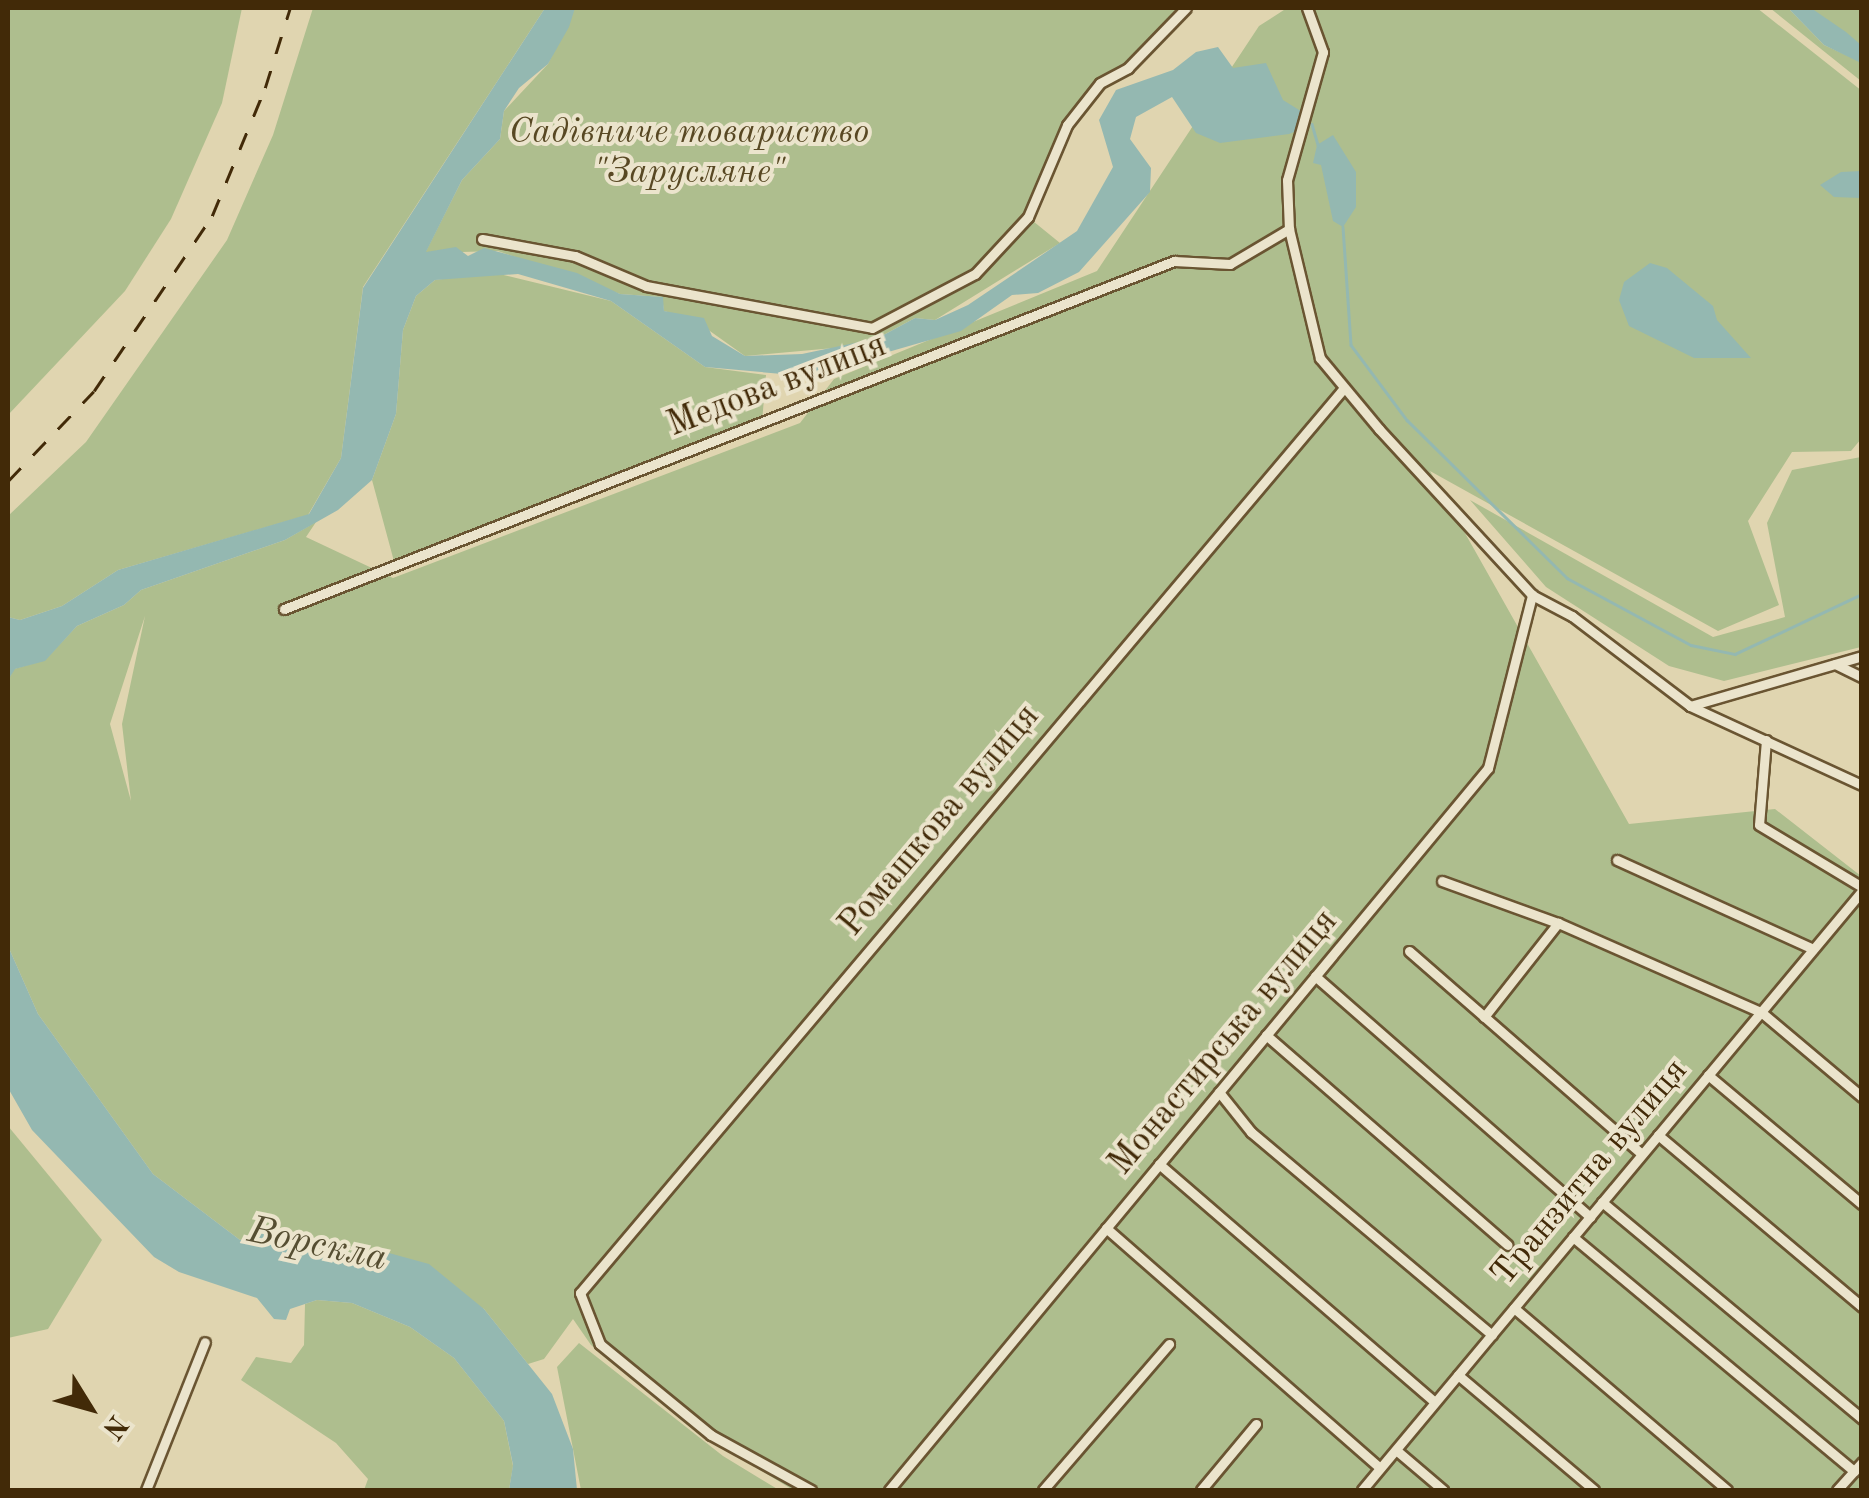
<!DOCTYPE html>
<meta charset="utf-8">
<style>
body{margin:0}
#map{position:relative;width:1869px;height:1498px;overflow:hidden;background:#e0d5b0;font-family:"Old Standard TT",serif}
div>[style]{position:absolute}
.green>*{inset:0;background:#aebe8e}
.water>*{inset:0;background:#94b8b1}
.stream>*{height:2.5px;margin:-1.25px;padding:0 1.25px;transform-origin:1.25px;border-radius:1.25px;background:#94b8b1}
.roads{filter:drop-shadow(2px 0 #6a5532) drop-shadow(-2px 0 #6a5532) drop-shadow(0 2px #6a5532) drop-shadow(0 -2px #6a5532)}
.street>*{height:9px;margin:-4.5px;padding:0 4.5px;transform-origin:4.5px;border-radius:4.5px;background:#ebe4cc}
.rail>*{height:2.5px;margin-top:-1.25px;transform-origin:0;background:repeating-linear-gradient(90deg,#422a08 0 18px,transparent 0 36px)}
span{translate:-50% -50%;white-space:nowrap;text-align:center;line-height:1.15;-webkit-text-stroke:8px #ebe4cc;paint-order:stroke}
.park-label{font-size:35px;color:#584823;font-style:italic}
.street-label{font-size:35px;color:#422a08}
.water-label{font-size:38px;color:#564e32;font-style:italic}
.frame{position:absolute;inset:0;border:10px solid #422a08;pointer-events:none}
.north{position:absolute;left:40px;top:1358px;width:100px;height:100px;-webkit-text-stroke:8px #ebe4cc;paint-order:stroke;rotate:127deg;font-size:28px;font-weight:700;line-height:40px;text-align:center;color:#422a08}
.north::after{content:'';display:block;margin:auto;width:35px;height:45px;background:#422a08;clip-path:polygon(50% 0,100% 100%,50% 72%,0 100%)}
</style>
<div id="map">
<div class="green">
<i style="clip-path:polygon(8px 8px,242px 8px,222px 103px,171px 219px,125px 291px,8px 415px)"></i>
<i style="clip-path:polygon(313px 8px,545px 8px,363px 287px,341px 458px,308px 515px,118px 570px,62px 606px,20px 620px,8px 617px,8px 516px,86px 442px,227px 240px,273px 135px)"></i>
<i style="clip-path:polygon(575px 8px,1187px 8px,1128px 68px,1100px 83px,1067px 125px,1028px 217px,1060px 243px,935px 320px,915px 318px,878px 338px,834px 348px,745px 356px,693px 319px,664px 311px,662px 297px,620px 294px,498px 251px,425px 253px,462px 180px,500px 139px,504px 111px,548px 64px)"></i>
<i style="clip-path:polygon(evenodd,1287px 8px,1757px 8px,1862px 91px,1861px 439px,1851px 451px,1792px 452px,1748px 521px,1779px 605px,1718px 631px,1430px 471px,1629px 824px,1775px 809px,1861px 876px,1861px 1490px,793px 1490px,700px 1433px,591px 1345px,573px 1319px,544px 1359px,528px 1364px,484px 1309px,378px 1250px,325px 1256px,276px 1228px,240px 1240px,153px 1174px,38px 1014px,8px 946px,8px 680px,14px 669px,45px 660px,77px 626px,124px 605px,141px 590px,285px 540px,316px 522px,306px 537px,393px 578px,800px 423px,834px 379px,1097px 271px,1259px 26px,1287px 8px,145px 616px,122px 724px,131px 801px,110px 724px,145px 616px)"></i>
<i style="clip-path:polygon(1770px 8px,1788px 8px,1824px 45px,1861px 62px,1861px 81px)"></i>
<i style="clip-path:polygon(1811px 8px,1861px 8px,1861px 45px,1827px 24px)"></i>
<i style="clip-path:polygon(491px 272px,611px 301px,705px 367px,766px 375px,762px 422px,395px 565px,372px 480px,396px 414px,403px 330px,416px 296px,435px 280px)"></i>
<i style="clip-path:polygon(1861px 457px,1861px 647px,1724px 681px,1669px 666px,1546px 587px,1470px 500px,1713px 637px,1785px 617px,1767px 523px,1792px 470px)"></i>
<i style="clip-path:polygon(8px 1126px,102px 1240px,48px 1329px,8px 1338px)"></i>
<i style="clip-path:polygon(317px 1300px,352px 1303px,410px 1327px,454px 1358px,504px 1421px,513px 1466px,509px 1490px,364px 1490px,368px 1479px,336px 1443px,241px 1380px,256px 1357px,291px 1363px,304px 1345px,305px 1304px)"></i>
<i style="clip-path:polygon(579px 1343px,723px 1456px,779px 1490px,581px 1490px,557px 1367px)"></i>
</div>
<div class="water">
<i style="clip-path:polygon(545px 8px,575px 8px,569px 27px,548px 64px,519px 88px,504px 111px,500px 139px,462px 180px,426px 252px,456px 247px,468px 256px,484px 248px,577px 273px,620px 294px,663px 297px,664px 311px,704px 318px,712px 336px,745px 356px,802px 354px,878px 338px,915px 318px,935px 320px,968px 305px,1033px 261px,1077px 231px,1113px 167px,1099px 120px,1116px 90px,1173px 70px,1196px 52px,1218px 47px,1233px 68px,1266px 63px,1283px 100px,1304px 113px,1299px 130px,1289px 134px,1220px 143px,1196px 133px,1172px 97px,1136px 117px,1130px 139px,1151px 168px,1150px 192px,1079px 272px,1038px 293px,1012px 295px,961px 331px,805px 376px,705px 367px,611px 301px,518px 274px,435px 280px,416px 296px,403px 330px,396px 414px,372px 480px,338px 510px,285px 540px,141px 590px,124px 605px,77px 626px,45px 661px,15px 669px,8px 680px,8px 617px,20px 620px,62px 606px,118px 570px,309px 514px,341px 458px,363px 288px)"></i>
<i style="clip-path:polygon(1788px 8px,1811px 8px,1846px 32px,1861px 45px,1861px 63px,1824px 45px)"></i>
<i style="clip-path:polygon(1333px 135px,1356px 172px,1356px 207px,1343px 227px,1333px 221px,1321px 165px,1313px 163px,1317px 145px)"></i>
<i style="clip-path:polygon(1861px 171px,1861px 198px,1834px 197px,1820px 185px,1841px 172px)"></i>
<i style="clip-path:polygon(1650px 263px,1667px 268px,1713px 306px,1717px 320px,1751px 358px,1694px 358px,1629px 326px,1619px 300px,1624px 282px)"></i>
<i style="clip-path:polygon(8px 946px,38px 1014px,153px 1174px,240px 1240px,276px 1228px,325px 1255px,378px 1250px,429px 1264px,484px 1309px,552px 1394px,573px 1449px,577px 1490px,509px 1490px,513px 1465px,504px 1421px,454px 1358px,410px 1327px,352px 1303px,317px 1300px,290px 1309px,286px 1320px,274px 1319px,257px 1298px,179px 1272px,154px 1257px,32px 1130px,8px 1088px)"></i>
</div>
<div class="stream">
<i style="left:1312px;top:124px;width:22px;rotate:74deg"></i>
<i style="left:1343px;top:227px;width:118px;rotate:86.1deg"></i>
<i style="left:1351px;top:345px;width:94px;rotate:53.3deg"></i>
<i style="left:1407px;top:420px;width:225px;rotate:44.6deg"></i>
<i style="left:1567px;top:578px;width:141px;rotate:28.4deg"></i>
<i style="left:1691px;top:645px;width:45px;rotate:11.6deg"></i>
<i style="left:1735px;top:654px;width:140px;rotate:-25.3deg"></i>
</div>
<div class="roads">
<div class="street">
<i style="left:1307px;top:8px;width:47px;rotate:70deg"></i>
<i style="left:1323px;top:52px;width:133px;rotate:105.7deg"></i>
<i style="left:1287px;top:180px;width:49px;rotate:87.7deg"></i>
<i style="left:1289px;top:229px;width:133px;rotate:76.5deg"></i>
<i style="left:1320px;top:358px;width:92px;rotate:50.3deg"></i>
<i style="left:1379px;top:429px;width:226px;rotate:47.3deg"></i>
<i style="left:1532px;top:595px;width:45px;rotate:27.7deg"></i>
<i style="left:1572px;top:616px;width:148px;rotate:37.3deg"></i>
<i style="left:1690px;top:706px;width:179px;rotate:-16.2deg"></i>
<i style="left:482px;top:239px;width:95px;rotate:10.4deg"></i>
<i style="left:575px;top:256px;width:77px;rotate:22.9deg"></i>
<i style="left:646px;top:286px;width:230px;rotate:10.5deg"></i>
<i style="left:872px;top:328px;width:116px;rotate:-27.7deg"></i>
<i style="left:975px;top:274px;width:78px;rotate:-47.1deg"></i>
<i style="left:1028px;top:217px;width:100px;rotate:-67deg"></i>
<i style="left:1067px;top:125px;width:53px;rotate:-51.8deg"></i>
<i style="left:1100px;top:83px;width:32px;rotate:-28deg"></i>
<i style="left:1128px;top:68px;width:83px;rotate:-46deg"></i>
<i style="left:284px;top:609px;width:956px;rotate:-21.36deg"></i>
<i style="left:1174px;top:261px;width:56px;rotate:3.1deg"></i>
<i style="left:1230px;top:264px;width:69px;rotate:-30.7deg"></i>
<i style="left:1835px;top:664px;width:30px;rotate:26deg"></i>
<i style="left:1690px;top:706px;width:189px;rotate:24.7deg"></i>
<i style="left:1766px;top:740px;width:85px;rotate:94.7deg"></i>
<i style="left:1759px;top:825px;width:120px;rotate:31deg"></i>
<i style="left:1617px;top:860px;width:215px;rotate:24.4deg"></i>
<i style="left:1442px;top:881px;width:123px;rotate:19.9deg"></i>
<i style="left:1558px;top:923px;width:222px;rotate:23.7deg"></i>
<i style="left:1761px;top:1012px;width:132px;rotate:40.1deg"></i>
<i style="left:1409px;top:951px;width:309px;rotate:41.1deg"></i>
<i style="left:1315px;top:976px;width:366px;rotate:41.2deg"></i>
<i style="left:1484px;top:1017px;width:120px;rotate:-51.8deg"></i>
<i style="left:1266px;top:1035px;width:320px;rotate:41deg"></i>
<i style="left:1708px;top:1075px;width:201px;rotate:40deg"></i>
<i style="left:1219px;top:1092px;width:51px;rotate:51.3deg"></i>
<i style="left:1251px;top:1132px;width:315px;rotate:40.1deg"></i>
<i style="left:1658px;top:1135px;width:267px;rotate:40.1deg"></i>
<i style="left:1159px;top:1164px;width:364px;rotate:40.8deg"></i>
<i style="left:1602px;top:1202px;width:339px;rotate:39.8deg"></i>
<i style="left:1106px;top:1228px;width:364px;rotate:41.2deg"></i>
<i style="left:1573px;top:1237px;width:366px;rotate:39.8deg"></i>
<i style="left:1514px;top:1308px;width:280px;rotate:40.5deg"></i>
<i style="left:1458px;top:1375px;width:178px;rotate:40.2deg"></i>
<i style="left:1396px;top:1450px;width:62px;rotate:40.4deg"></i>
<i style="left:146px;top:1490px;width:159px;rotate:-68.3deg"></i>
<i style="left:811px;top:1490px;width:114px;rotate:-151.2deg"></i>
<i style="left:711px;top:1435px;width:144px;rotate:-140.7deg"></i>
<i style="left:600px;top:1344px;width:55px;rotate:-111.4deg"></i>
<i style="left:580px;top:1293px;width:1184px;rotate:-49.83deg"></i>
<i style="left:889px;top:1490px;width:938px;rotate:-50.32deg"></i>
<i style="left:1488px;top:768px;width:179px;rotate:-75.7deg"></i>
<i style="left:1043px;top:1490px;width:193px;rotate:-49.2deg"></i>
<i style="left:1201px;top:1490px;width:86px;rotate:-50.2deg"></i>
<i style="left:1362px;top:1490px;width:780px;rotate:-50.15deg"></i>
<i style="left:1837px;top:1490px;width:38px;rotate:-48deg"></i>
</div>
</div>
<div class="rail">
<i style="left:8px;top:481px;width:124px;rotate:-46.3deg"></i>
<i style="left:94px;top:391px;width:211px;rotate:-56deg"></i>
<i style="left:212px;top:216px;width:139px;rotate:-67.5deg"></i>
<i style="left:265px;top:88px;width:84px;rotate:-72.6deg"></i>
</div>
<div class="park-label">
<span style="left:689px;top:153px">Садівниче товариство<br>"Зарусляне"</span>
</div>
<div class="street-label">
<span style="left:777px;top:386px;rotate:-21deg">Медова вулиця</span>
<span style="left:940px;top:821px;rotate:-50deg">Ромашкова вулиця</span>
<span style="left:1224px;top:1043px;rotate:-50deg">Монастирська вулиця</span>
<span style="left:1590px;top:1173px;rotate:-50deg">Транзитна вулиця</span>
</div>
<div class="water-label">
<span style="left:317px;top:1246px;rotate:12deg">Ворскла</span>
</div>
<div class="frame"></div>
<div class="north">N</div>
</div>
